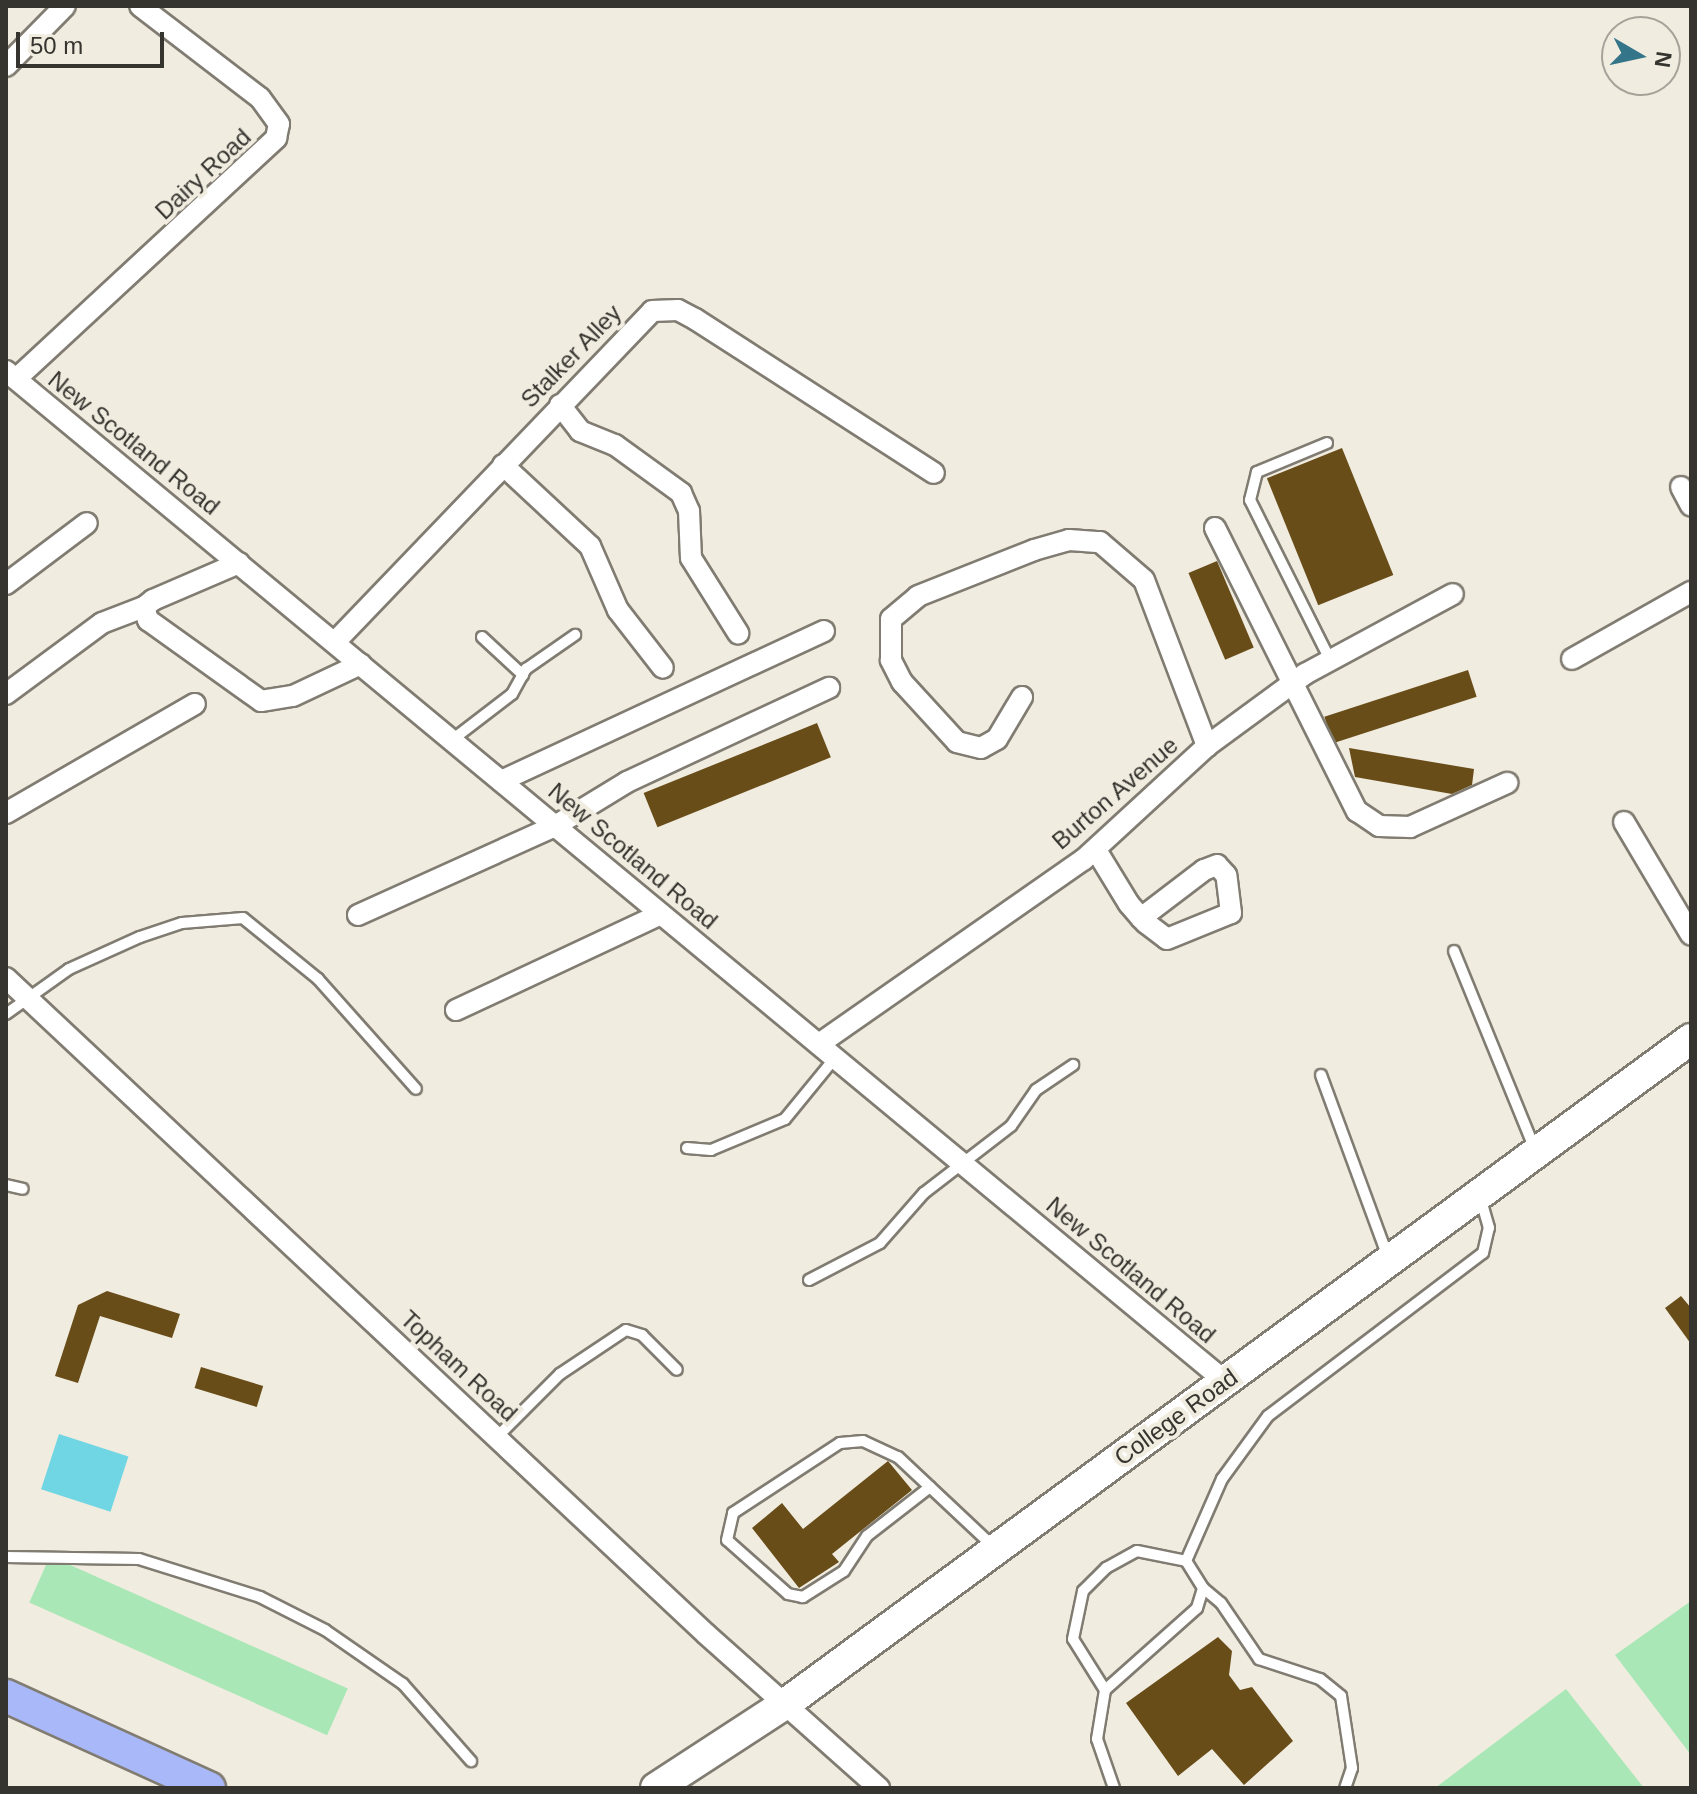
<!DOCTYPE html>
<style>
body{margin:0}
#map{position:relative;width:1697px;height:1794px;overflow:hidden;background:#f1ece0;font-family:Helvetica,sans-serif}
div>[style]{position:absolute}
.green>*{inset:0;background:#aae7b6;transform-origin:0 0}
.water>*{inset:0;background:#71d6e3;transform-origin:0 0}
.building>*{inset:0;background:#684d19;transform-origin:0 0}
.roads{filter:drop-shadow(2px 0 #817c72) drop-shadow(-2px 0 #817c72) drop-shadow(0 2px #817c72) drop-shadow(0 -2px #817c72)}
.lane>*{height:10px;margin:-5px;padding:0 5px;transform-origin:5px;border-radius:5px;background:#fff}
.street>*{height:20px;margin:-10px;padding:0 10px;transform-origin:10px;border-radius:10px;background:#fff}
.secondary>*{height:30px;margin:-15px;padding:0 15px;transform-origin:15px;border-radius:15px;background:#fff}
.primary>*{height:32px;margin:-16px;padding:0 16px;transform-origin:16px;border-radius:16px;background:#a9b8f8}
span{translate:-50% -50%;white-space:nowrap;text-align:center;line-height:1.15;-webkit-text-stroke:8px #f1ece0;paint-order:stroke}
.street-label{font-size:24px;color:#36342f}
.frame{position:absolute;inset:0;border:8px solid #36342f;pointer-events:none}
.north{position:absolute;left:1601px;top:16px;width:80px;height:80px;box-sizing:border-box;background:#f1ece0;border:2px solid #a6a299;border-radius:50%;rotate:99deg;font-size:22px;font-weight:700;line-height:32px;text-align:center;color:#36342f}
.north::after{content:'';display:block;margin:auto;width:28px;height:36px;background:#357589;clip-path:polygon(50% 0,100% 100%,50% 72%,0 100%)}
.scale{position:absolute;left:16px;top:32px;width:148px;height:36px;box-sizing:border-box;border:4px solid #36342f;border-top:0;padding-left:10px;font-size:24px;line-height:28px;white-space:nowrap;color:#36342f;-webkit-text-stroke:6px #f1ece0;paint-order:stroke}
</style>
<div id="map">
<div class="green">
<i style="left:50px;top:1556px;width:326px;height:51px;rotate:24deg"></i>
<i style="clip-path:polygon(1691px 1601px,1691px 1755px,1615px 1655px)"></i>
<i style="clip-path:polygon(1566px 1689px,1644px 1788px,1435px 1788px)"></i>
</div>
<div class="water">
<i style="left:59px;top:1434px;width:73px;height:58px;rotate:18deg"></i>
</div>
<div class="building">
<i style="left:1342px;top:448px;width:137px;height:81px;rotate:68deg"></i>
<i style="left:1217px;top:561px;width:94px;height:31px;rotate:67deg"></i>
<i style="left:1468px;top:670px;width:28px;height:151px;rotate:72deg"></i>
<i style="left:817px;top:723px;width:37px;height:187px;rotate:68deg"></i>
<i style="clip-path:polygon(1349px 748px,1474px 769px,1472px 785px,1452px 794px,1355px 777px)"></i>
<i style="clip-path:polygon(107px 1291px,180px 1314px,172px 1338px,100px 1316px,78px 1383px,55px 1376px,78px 1305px)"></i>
<i style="clip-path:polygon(1681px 1296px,1691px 1308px,1691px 1344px,1665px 1308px)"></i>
<i style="left:201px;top:1367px;width:65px;height:22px;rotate:17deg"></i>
<i style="clip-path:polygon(888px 1461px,912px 1490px,832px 1554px,839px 1562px,799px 1588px,752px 1528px,782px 1503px,803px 1529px)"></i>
<i style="clip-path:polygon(1218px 1637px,1232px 1651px,1229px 1675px,1240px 1690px,1252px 1687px,1293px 1741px,1244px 1785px,1212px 1749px,1178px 1776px,1126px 1703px)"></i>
</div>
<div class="roads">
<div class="lane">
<i style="left:1327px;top:443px;width:76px;rotate:157.5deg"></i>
<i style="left:1257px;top:472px;width:29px;rotate:104deg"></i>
<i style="left:1250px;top:500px;width:179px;rotate:63.4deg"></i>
<i style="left:482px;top:637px;width:56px;rotate:42.8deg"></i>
<i style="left:452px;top:740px;width:76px;rotate:-37.5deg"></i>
<i style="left:512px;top:694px;width:29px;rotate:-61deg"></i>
<i style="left:526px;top:669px;width:60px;rotate:-34.8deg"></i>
<i style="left:1454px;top:951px;width:214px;rotate:67.8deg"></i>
<i style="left:6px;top:1014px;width:77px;rotate:-35.5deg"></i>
<i style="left:69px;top:969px;width:78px;rotate:-24.3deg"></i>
<i style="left:140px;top:937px;width:44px;rotate:-18.4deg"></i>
<i style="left:182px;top:923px;width:61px;rotate:-4.7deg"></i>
<i style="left:243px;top:918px;width:97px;rotate:39.1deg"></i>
<i style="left:318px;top:979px;width:147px;rotate:48.3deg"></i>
<i style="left:1321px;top:1075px;width:194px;rotate:69.8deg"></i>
<i style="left:687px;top:1148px;width:24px;rotate:5deg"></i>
<i style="left:711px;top:1150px;width:80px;rotate:-22.7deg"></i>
<i style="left:785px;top:1119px;width:79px;rotate:-50.7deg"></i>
<i style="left:6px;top:1185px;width:17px;rotate:13deg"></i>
<i style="left:809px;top:1280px;width:80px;rotate:-27.5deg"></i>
<i style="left:880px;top:1243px;width:67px;rotate:-48.7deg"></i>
<i style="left:924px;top:1193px;width:110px;rotate:-37.6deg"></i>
<i style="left:1011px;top:1126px;width:44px;rotate:-55.2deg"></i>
<i style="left:1036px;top:1090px;width:45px;rotate:-34deg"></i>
<i style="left:497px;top:1437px;width:89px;rotate:-45deg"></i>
<i style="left:560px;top:1374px;width:79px;rotate:-33.7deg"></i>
<i style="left:626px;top:1330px;width:17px;rotate:17deg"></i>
<i style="left:642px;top:1335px;width:49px;rotate:45deg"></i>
<i style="left:930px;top:1487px;width:80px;rotate:142.1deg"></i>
<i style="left:867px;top:1536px;width:42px;rotate:123.3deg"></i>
<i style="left:844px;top:1571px;width:49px;rotate:147.6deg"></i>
<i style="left:803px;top:1597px;width:15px;rotate:-169deg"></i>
<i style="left:788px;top:1594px;width:81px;rotate:-138.5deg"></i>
<i style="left:727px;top:1540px;width:28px;rotate:-77deg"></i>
<i style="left:733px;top:1513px;width:128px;rotate:-33.2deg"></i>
<i style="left:840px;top:1443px;width:23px;rotate:-5deg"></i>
<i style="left:863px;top:1441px;width:38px;rotate:25deg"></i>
<i style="left:898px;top:1457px;width:132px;rotate:43.2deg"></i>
<i style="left:6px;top:1557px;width:133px;rotate:0.9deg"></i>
<i style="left:139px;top:1559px;width:127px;rotate:17.4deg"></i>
<i style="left:260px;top:1597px;width:73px;rotate:26.9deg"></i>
<i style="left:325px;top:1630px;width:95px;rotate:34.7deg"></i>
<i style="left:403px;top:1684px;width:103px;rotate:48.6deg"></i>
<i style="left:1203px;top:1588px;width:23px;rotate:40deg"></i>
<i style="left:1221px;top:1603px;width:68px;rotate:55.8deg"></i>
<i style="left:1259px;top:1659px;width:64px;rotate:18.2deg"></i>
<i style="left:1320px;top:1679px;width:27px;rotate:39deg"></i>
<i style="left:1341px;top:1696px;width:73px;rotate:81.3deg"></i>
<i style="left:1352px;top:1768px;width:21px;rotate:109deg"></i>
<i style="left:1105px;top:1690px;width:60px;rotate:-122.1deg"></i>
<i style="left:1073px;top:1639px;width:49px;rotate:-78.2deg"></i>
<i style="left:1083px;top:1591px;width:33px;rotate:-45deg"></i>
<i style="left:1106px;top:1568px;width:35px;rotate:-29deg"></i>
<i style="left:1137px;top:1551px;width:50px;rotate:11.5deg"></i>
<i style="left:1114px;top:1788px;width:52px;rotate:-109.1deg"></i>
<i style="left:1097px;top:1739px;width:50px;rotate:-80.7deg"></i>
<i style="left:1105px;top:1690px;width:123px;rotate:-41.7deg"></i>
<i style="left:1197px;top:1608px;width:21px;rotate:-73deg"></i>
<i style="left:1203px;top:1588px;width:32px;rotate:-122deg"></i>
<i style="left:1186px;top:1561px;width:90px;rotate:-66.3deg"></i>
<i style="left:1222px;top:1479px;width:78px;rotate:-53.9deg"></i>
<i style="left:1268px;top:1416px;width:270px;rotate:-37.2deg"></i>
<i style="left:1483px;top:1253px;width:26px;rotate:-77deg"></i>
<i style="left:1489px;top:1228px;width:32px;rotate:-106deg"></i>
</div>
<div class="street">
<i style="left:6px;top:66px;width:84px;rotate:-45.5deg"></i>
<i style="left:6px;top:371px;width:1584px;rotate:39.65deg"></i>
<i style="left:16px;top:379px;width:355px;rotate:-42.8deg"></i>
<i style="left:276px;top:138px;width:14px;rotate:-78deg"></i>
<i style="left:279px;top:124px;width:32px;rotate:-126deg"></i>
<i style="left:260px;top:98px;width:151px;rotate:-142.5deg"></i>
<i style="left:560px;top:405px;width:33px;rotate:52deg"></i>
<i style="left:580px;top:431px;width:38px;rotate:22deg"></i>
<i style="left:615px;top:445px;width:82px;rotate:36deg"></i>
<i style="left:681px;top:493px;width:20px;rotate:66deg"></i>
<i style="left:689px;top:511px;width:47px;rotate:87.6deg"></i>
<i style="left:691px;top:558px;width:89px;rotate:57.9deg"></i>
<i style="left:503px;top:465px;width:119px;rotate:43deg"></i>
<i style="left:590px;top:546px;width:70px;rotate:66.4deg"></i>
<i style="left:618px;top:610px;width:73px;rotate:52.2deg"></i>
<i style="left:1681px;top:487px;width:21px;rotate:62deg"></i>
<i style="left:1215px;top:528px;width:317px;rotate:63.4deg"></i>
<i style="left:1357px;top:811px;width:27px;rotate:34deg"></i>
<i style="left:1379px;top:826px;width:31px;rotate:2deg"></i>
<i style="left:1410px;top:827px;width:107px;rotate:-24.4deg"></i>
<i style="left:239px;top:563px;width:94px;rotate:156.7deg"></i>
<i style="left:153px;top:600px;width:11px;rotate:142deg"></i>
<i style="left:144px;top:607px;width:14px;rotate:73deg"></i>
<i style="left:148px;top:620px;width:139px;rotate:35.6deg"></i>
<i style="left:261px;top:701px;width:32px;rotate:-9deg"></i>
<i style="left:293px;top:696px;width:75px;rotate:-25.2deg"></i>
<i style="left:6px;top:584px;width:101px;rotate:-37deg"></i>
<i style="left:335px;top:642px;width:458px;rotate:-46.2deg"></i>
<i style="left:652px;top:311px;width:26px;rotate:-2deg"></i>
<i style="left:678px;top:310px;width:19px;rotate:28deg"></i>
<i style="left:695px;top:319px;width:284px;rotate:32.8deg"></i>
<i style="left:1572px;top:659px;width:137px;rotate:-29.4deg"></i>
<i style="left:6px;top:694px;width:119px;rotate:-36.5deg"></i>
<i style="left:102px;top:623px;width:45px;rotate:-20.9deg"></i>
<i style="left:1022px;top:697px;width:49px;rotate:120.8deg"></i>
<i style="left:997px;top:739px;width:18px;rotate:151deg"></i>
<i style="left:981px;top:748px;width:25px;rotate:-166deg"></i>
<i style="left:957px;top:742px;width:81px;rotate:-132.5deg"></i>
<i style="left:902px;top:682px;width:25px;rotate:-117deg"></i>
<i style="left:891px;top:660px;width:41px;rotate:-90deg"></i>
<i style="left:891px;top:619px;width:35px;rotate:-40deg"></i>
<i style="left:918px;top:596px;width:125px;rotate:-21.6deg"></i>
<i style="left:1034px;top:550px;width:36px;rotate:-16deg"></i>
<i style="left:1069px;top:540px;width:31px;rotate:4deg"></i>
<i style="left:1100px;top:542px;width:58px;rotate:40.8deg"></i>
<i style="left:1144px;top:580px;width:178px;rotate:69.2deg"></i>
<i style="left:501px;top:781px;width:356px;rotate:-24.9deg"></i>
<i style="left:6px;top:813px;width:218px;rotate:-30deg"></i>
<i style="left:1624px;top:822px;width:131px;rotate:59.3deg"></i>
<i style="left:1096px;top:850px;width:63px;rotate:58.6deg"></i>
<i style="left:1129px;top:904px;width:18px;rotate:49deg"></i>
<i style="left:1141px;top:918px;width:7px;rotate:45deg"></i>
<i style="left:1146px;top:923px;width:26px;rotate:37deg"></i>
<i style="left:1167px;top:939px;width:69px;rotate:-22.1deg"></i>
<i style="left:1231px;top:913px;width:38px;rotate:-97deg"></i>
<i style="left:1226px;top:875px;width:13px;rotate:-132deg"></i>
<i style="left:1217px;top:865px;width:14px;rotate:159deg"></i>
<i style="left:1204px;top:870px;width:79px;rotate:142.7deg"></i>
<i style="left:358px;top:915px;width:216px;rotate:-24.3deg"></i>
<i style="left:555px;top:826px;width:84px;rotate:-31.4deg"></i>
<i style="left:627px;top:782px;width:223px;rotate:-25deg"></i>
<i style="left:6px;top:978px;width:959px;rotate:43.14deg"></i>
<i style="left:706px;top:1634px;width:232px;rotate:41.7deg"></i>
<i style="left:456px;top:1010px;width:226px;rotate:-25.1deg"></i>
<i style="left:819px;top:1044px;width:322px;rotate:-34.9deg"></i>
<i style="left:1083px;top:860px;width:168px;rotate:-42.6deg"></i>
<i style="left:1207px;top:746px;width:122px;rotate:-36.3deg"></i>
<i style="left:1305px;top:674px;width:168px;rotate:-28.4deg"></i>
</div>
<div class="secondary">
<i style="left:656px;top:1788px;width:158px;rotate:-33.1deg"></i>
<i style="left:788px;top:1702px;width:1120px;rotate:-36.29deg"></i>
</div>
<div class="primary">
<i style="left:6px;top:1696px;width:223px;rotate:24.4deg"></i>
</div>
</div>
<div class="street-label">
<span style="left:203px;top:174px;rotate:-43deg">Dairy Road</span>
<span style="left:571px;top:356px;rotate:-46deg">Stalker Alley</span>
<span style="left:134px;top:443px;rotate:39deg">New Scotland Road</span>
<span style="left:1115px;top:793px;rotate:-41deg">Burton Avenue</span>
<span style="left:633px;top:856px;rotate:40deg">New Scotland Road</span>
<span style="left:1131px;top:1270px;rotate:40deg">New Scotland Road</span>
<span style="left:459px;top:1366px;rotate:43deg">Topham Road</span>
<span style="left:1176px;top:1417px;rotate:-36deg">College Road</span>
</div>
<div class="frame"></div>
<div class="north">N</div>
<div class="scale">50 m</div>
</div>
